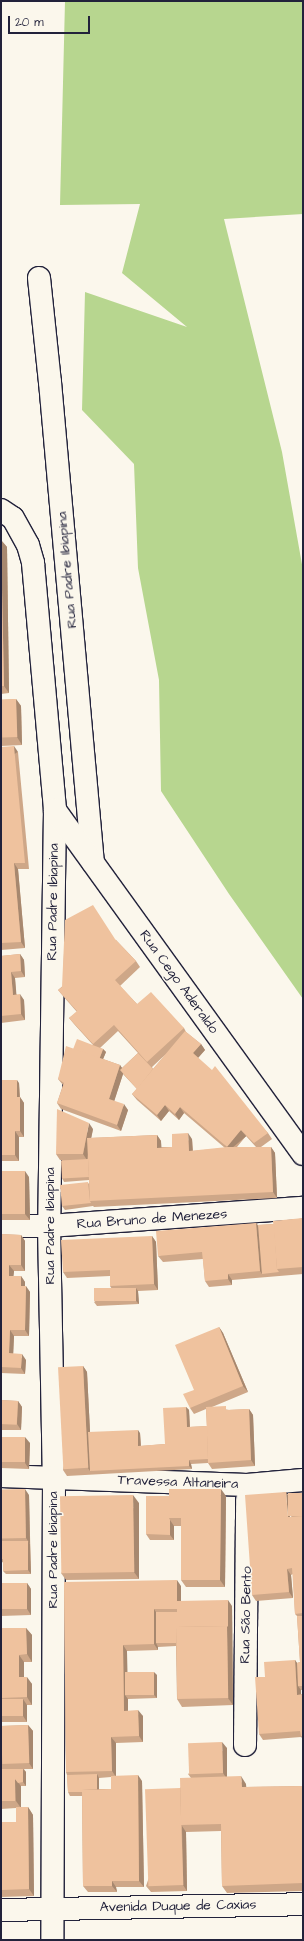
<!DOCTYPE html>
<meta charset="utf-8">
<style>
body{margin:0}
#map{position:relative;width:304px;height:1941px;overflow:hidden;background:#fbf7ec;font-family:"Architects Daughter",sans-serif}
div>[style]{position:absolute}
.green>*{inset:0;background:#b7d68f}
.roads{filter:drop-shadow(1px 0 #22223b) drop-shadow(-1px 0 #22223b) drop-shadow(0 1px #22223b) drop-shadow(0 -1px #22223b)}
.street>*{height:22px;margin:-11px;padding:0 11px;transform-origin:11px;border-radius:11px;background:#fbf7ec}
.secondary>*{height:22px;margin:-11px;padding:0 11px;transform-origin:11px;border-radius:11px;background:#fbf7ec}
.wall>*{inset:0;background:#cea788}
.shaded-wall>*{inset:0;background:#a7886f;transform-origin:0 0}
.building>*{inset:0;background:#efc29e;transform-origin:0 0}
span{translate:-50% -50%;white-space:nowrap;text-align:center;line-height:1.15;-webkit-text-stroke:3px #fbf7ec;paint-order:stroke}
.street-label{font-size:14px;color:#22223b}
.frame{position:absolute;inset:0;border:2px solid #22223b;pointer-events:none}
.scale{position:absolute;left:8px;top:16px;width:82px;height:18px;box-sizing:border-box;border:2px solid #22223b;border-top:0;padding-left:5px;font-size:12px;line-height:14px;white-space:nowrap;color:#22223b;-webkit-text-stroke:3px #fbf7ec;paint-order:stroke}
</style>
<div id="map">
<div class="green">
<i style="clip-path:polygon(65px 1px,303px 1px,303px 214px,224px 219px,282px 452px,303px 570px,303px 999px,229px 894px,161px 791px,159px 680px,138px 568px,134px 464px,82px 410px,85px 292px,187px 327px,122px 273px,140px 204px,60px 205px)"></i>
</div>
<div class="roads">
<div class="street">
<i style="left:39px;top:278px;width:105px;rotate:84deg"></i>
<i style="left:50px;top:382px;width:482px;rotate:84.9deg"></i>
<i style="left:1px;top:510px;width:14px;rotate:34deg"></i>
<i style="left:13px;top:518px;width:31px;rotate:61deg"></i>
<i style="left:28px;top:545px;width:19px;rotate:74deg"></i>
<i style="left:33px;top:563px;width:248px;rotate:84.9deg"></i>
<i style="left:55px;top:810px;width:416px;rotate:90.8deg"></i>
<i style="left:49px;top:1226px;width:251px;rotate:88.9deg"></i>
<i style="left:54px;top:1477px;width:463px;rotate:90.2deg"></i>
<i style="left:55px;top:810px;width:424px;rotate:54.2deg"></i>
<i style="left:1px;top:1226px;width:48px"></i>
<i style="left:49px;top:1226px;width:255px;rotate:-4.1deg"></i>
<i style="left:1px;top:1476px;width:246px;rotate:2.1deg"></i>
<i style="left:247px;top:1485px;width:56px;rotate:-5.1deg"></i>
<i style="left:245px;top:1745px;width:245px;rotate:-89.5deg"></i>
</div>
<div class="secondary">
<i style="left:1px;top:1910px;width:302px;rotate:-1.1deg"></i>
</div>
</div>
<div class="wall">
<i style="clip-path:polygon(1px 540px,7px 547px,9px 693px,1px 694px)"></i>
<i style="clip-path:polygon(16px 699px,21px 706px,22px 745px,1px 746px,1px 700px)"></i>
<i style="clip-path:polygon(1px 747px,18px 752px,29px 869px,18px 869px,25px 948px,1px 950px)"></i>
<i style="clip-path:polygon(evenodd,116px 940px,136px 961px,140px 967px,120px 986px,137px 1004px,184px 1028px,186px 1032px,201px 1044px,205px 1050px,198px 1058px,268px 1133px,272px 1139px,261px 1147px,271px 1147px,275px 1153px,277px 1198px,94px 1207px,93px 1206px,65px 1210px,62px 1206px,89px 1183px,89px 1180px,64px 1182px,62px 1178px,62px 1160px,60px 1160px,56px 1154px,93px 1129px,91px 1138px,157px 1135px,161px 1141px,161px 1147px,172px 1147px,192px 1139px,193px 1151px,225px 1148px,184px 1113px,179px 1120px,169px 1111px,161px 1121px,137px 1100px,132px 1094px,137px 1089px,123px 1074px,114px 1101px,128px 1110px,121px 1131px,61px 1109px,57px 1103px,63px 1085px,58px 1079px,73px 1049px,93px 1045px,74px 1024px,69px 1018px,77px 1012px,63px 996px,58px 990px,116px 940px,118px 1031px,138px 1053px,122px 1068px,120px 1065px,103px 1059px,106px 1052px,103px 1049px,100px 1048px,118px 1031px,116px 940px,166px 1054px,153px 1069px,152px 1067px,166px 1054px,116px 940px,246px 1136px,256px 1147px,237px 1147px,246px 1136px)"></i>
<i style="clip-path:polygon(20px 954px,24px 960px,25px 977px,15px 978px,16px 994px,24px 1000px,25px 1020px,1px 1023px,1px 956px)"></i>
<i style="clip-path:polygon(1px 1080px,19px 1083px,20px 1097px,24px 1103px,24px 1137px,19px 1137px,19px 1161px,1px 1161px)"></i>
<i style="clip-path:polygon(1px 1171px,29px 1177px,30px 1220px,1px 1220px)"></i>
<i style="clip-path:polygon(303px 1218px,303px 1274px,232px 1280px,232px 1285px,209px 1287px,205px 1281px,203px 1259px,163px 1262px,158px 1256px,256px 1223px,258px 1225px,274px 1224px)"></i>
<i style="clip-path:polygon(1px 1234px,21px 1235px,25px 1241px,25px 1271px,14px 1271px,13px 1276px,21px 1276px,25px 1282px,25px 1286px,30px 1292px,29px 1336px,14px 1336px,13px 1354px,26px 1360px,25px 1374px,1px 1373px)"></i>
<i style="clip-path:polygon(152px 1236px,156px 1242px,158px 1290px,138px 1291px,139px 1304px,97px 1306px,94px 1302px,112px 1289px,110px 1286px,110px 1276px,67px 1278px,63px 1272px)"></i>
<i style="clip-path:polygon(219px 1327px,223px 1333px,248px 1392px,212px 1407px,229px 1410px,249px 1409px,253px 1415px,255px 1466px,212px 1469px,208px 1463px,191px 1464px,192px 1469px,67px 1476px,63px 1470px,83px 1366px,87px 1372px,90px 1432px,140px 1433px,141px 1446px,165px 1444px,186px 1407px,189px 1410px,190px 1427px,207px 1426px,206px 1409px,194px 1414px,190px 1408px,194px 1390px)"></i>
<i style="clip-path:polygon(1px 1400px,18px 1401px,22px 1407px,21px 1430px,1px 1430px)"></i>
<i style="clip-path:polygon(1px 1437px,30px 1443px,29px 1469px,1px 1468px)"></i>
<i style="clip-path:polygon(1px 1490px,29px 1495px,31px 1574px,6px 1574px,3px 1571px,3px 1562px,1px 1563px)"></i>
<i style="clip-path:polygon(303px 1493px,303px 1690px,301px 1690px,301px 1694px,303px 1694px,303px 1749px,302px 1738px,301px 1737px,263px 1740px,259px 1734px,265px 1677px,295px 1660px,297px 1663px,300px 1662px,297px 1616px,295px 1614px,293px 1574px,291px 1575px,293px 1598px,256px 1601px,252px 1595px)"></i>
<i style="clip-path:polygon(146px 1496px,226px 1496px,225px 1587px,186px 1587px,181px 1580px,181px 1526px,174px 1526px,174px 1540px,150px 1540px,146px 1534px)"></i>
<i style="clip-path:polygon(139px 1503px,139px 1579px,66px 1580px,61px 1573px)"></i>
<i style="clip-path:polygon(evenodd,64px 1582px,181px 1586px,181px 1601px,232px 1606px,233px 1705px,182px 1707px,177px 1699px,176px 1646px,158px 1647px,158px 1650px,127px 1651px,127px 1672px,157px 1675px,157px 1698px,128px 1699px,128px 1711px,143px 1716px,143px 1742px,116px 1743px,116px 1776px,142px 1781px,144px 1887px,116px 1887px,117px 1892px,88px 1892px,83px 1886px,82px 1796px,70px 1796px,68px 1792px,67px 1775px,66px 1772px,64px 1582px,111px 1777px,111px 1789px,99px 1789px,99px 1778px,111px 1777px)"></i>
<i style="clip-path:polygon(27px 1583px,31px 1589px,31px 1615px,1px 1616px,1px 1584px)"></i>
<i style="clip-path:polygon(1px 1628px,26px 1628px,32px 1635px,32px 1662px,24px 1662px,24px 1677px,32px 1684px,32px 1705px,27px 1705px,27px 1722px,1px 1722px)"></i>
<i style="clip-path:polygon(28px 1725px,33px 1731px,33px 1769px,24px 1769px,26px 1772px,26px 1786px,21px 1786px,21px 1807px,28px 1807px,33px 1815px,34px 1896px,1px 1897px,1px 1822px,16px 1822px,16px 1808px,1px 1809px,1px 1726px)"></i>
<i style="clip-path:polygon(227px 1748px,227px 1777px,246px 1784px,246px 1787px,303px 1786px,303px 1891px,227px 1893px,222px 1886px,221px 1831px,186px 1832px,187px 1891px,151px 1892px,146px 1886px,180px 1788px,191px 1778px,188px 1774px)"></i>
</div>
<div class="shaded-wall">
<i style="clip-path:polygon(1px 540px,7px 547px,9px 693px,4px 686px)"></i>
<i style="clip-path:polygon(16px 699px,21px 706px,22px 745px,17px 737px)"></i>
<i style="left:14px;top:746px;width:7px;height:118px;rotate:56deg"></i>
<i style="clip-path:polygon(14px 863px,18px 869px,25px 948px,21px 942px)"></i>
<i style="clip-path:polygon(20px 954px,24px 960px,25px 977px,21px 971px)"></i>
<i style="clip-path:polygon(11px 972px,15px 978px,17px 1001px,13px 995px)"></i>
<i style="clip-path:polygon(20px 994px,24px 1000px,25px 1020px,21px 1014px)"></i>
<i style="clip-path:polygon(201px 1044px,205px 1050px,197px 1059px,193px 1053px)"></i>
<i style="clip-path:polygon(103px 1049px,106px 1052px,101px 1064px,99px 1060px)"></i>
<i style="clip-path:polygon(120px 1065px,124px 1071px,113px 1105px,109px 1099px)"></i>
<i style="clip-path:polygon(17px 1080px,19px 1083px,20px 1103px,17px 1099px)"></i>
<i style="clip-path:polygon(20px 1097px,24px 1103px,24px 1137px,20px 1131px)"></i>
<i style="clip-path:polygon(124px 1104px,128px 1110px,121px 1131px,117px 1125px)"></i>
<i style="clip-path:polygon(165px 1105px,169px 1111px,161px 1121px,157px 1115px)"></i>
<i style="clip-path:polygon(180px 1107px,184px 1113px,179px 1120px,175px 1114px)"></i>
<i style="clip-path:polygon(89px 1123px,93px 1129px,87px 1160px,83px 1154px)"></i>
<i style="left:241px;top:1130px;width:8px;height:22px;rotate:50deg"></i>
<i style="clip-path:polygon(15px 1131px,19px 1137px,19px 1161px,15px 1155px)"></i>
<i style="clip-path:polygon(188px 1133px,192px 1139px,193px 1157px,189px 1151px)"></i>
<i style="clip-path:polygon(157px 1135px,161px 1141px,162px 1154px,157px 1148px)"></i>
<i style="clip-path:polygon(271px 1147px,275px 1153px,277px 1198px,273px 1192px)"></i>
<i style="clip-path:polygon(25px 1171px,29px 1177px,30px 1220px,25px 1214px)"></i>
<i style="clip-path:polygon(256px 1223px,260px 1229px,262px 1274px,260px 1271px)"></i>
<i style="clip-path:polygon(21px 1235px,25px 1241px,25px 1271px,21px 1265px)"></i>
<i style="clip-path:polygon(152px 1236px,156px 1242px,158px 1290px,154px 1284px)"></i>
<i style="clip-path:polygon(9px 1265px,14px 1271px,13px 1282px,9px 1276px)"></i>
<i style="clip-path:polygon(228px 1274px,232px 1280px,232px 1285px,228px 1279px)"></i>
<i style="clip-path:polygon(21px 1276px,25px 1282px,25px 1292px,21px 1286px)"></i>
<i style="clip-path:polygon(26px 1286px,30px 1292px,29px 1336px,25px 1330px)"></i>
<i style="clip-path:polygon(136px 1288px,138px 1291px,139px 1304px,136px 1301px)"></i>
<i style="clip-path:polygon(219px 1327px,223px 1333px,248px 1392px,243px 1386px)"></i>
<i style="clip-path:polygon(10px 1330px,14px 1336px,13px 1359px,9px 1353px)"></i>
<i style="clip-path:polygon(22px 1354px,26px 1360px,25px 1374px,21px 1368px)"></i>
<i style="clip-path:polygon(83px 1366px,87px 1372px,92px 1471px,90px 1471px,88px 1468px)"></i>
<i style="clip-path:polygon(18px 1401px,22px 1407px,21px 1430px,17px 1424px)"></i>
<i style="clip-path:polygon(186px 1407px,189px 1410px,190px 1430px,187px 1427px)"></i>
<i style="clip-path:polygon(249px 1409px,253px 1415px,255px 1466px,251px 1460px)"></i>
<i style="clip-path:polygon(138px 1430px,140px 1433px,141px 1449px,138px 1446px)"></i>
<i style="clip-path:polygon(25px 1437px,30px 1443px,29px 1469px,25px 1463px)"></i>
<i style="clip-path:polygon(189px 1460px,191px 1464px,192px 1469px,189px 1466px)"></i>
<i style="clip-path:polygon(25px 1489px,29px 1495px,30px 1544px,26px 1538px)"></i>
<i style="clip-path:polygon(221px 1489px,226px 1496px,225px 1587px,220px 1580px)"></i>
<i style="clip-path:polygon(286px 1492px,290px 1498px,290px 1520px,288px 1517px)"></i>
<i style="clip-path:polygon(133px 1495px,139px 1503px,139px 1579px,134px 1572px)"></i>
<i style="clip-path:polygon(170px 1520px,174px 1526px,174px 1540px,170px 1535px)"></i>
<i style="clip-path:polygon(28px 1541px,30px 1544px,31px 1574px,28px 1570px)"></i>
<i style="clip-path:polygon(287px 1569px,291px 1575px,293px 1598px,289px 1592px)"></i>
<i style="clip-path:polygon(177px 1580px,181px 1586px,181px 1607px,177px 1601px)"></i>
<i style="clip-path:polygon(27px 1583px,31px 1589px,31px 1615px,27px 1609px)"></i>
<i style="clip-path:polygon(228px 1600px,232px 1606px,233px 1705px,228px 1698px,227px 1626px)"></i>
<i style="clip-path:polygon(154px 1609px,158px 1615px,156px 1643px,158px 1647px,158px 1650px,154px 1644px)"></i>
<i style="clip-path:polygon(26px 1628px,32px 1635px,32px 1662px,27px 1654px)"></i>
<i style="clip-path:polygon(123px 1645px,127px 1651px,128px 1695px,125px 1695px,128px 1699px,128px 1717px,124px 1711px)"></i>
<i style="clip-path:polygon(19px 1655px,24px 1662px,24px 1685px,19px 1677px)"></i>
<i style="clip-path:polygon(295px 1660px,299px 1666px,298px 1686px,301px 1690px,301px 1701px,297px 1695px)"></i>
<i style="clip-path:polygon(154px 1672px,157px 1675px,157px 1698px,154px 1695px)"></i>
<i style="clip-path:polygon(27px 1677px,32px 1684px,32px 1705px,27px 1697px)"></i>
<i style="clip-path:polygon(23px 1699px,27px 1705px,27px 1722px,23px 1716px)"></i>
<i style="clip-path:polygon(138px 1710px,143px 1716px,143px 1742px,139px 1736px)"></i>
<i style="clip-path:polygon(28px 1725px,33px 1731px,33px 1769px,29px 1763px)"></i>
<i style="clip-path:polygon(111px 1737px,116px 1743px,116px 1777px,112px 1771px)"></i>
<i style="clip-path:polygon(222px 1742px,227px 1748px,227px 1779px,223px 1773px)"></i>
<i style="clip-path:polygon(23px 1769px,26px 1772px,26px 1786px,23px 1782px)"></i>
<i style="clip-path:polygon(97px 1774px,99px 1778px,99px 1795px,97px 1792px)"></i>
<i style="clip-path:polygon(138px 1775px,142px 1781px,144px 1887px,139px 1881px)"></i>
<i style="clip-path:polygon(241px 1776px,246px 1784px,247px 1795px,242px 1787px)"></i>
<i style="clip-path:polygon(15px 1779px,21px 1786px,21px 1808px,16px 1801px)"></i>
<i style="clip-path:polygon(28px 1807px,33px 1815px,34px 1896px,29px 1889px)"></i>
<i style="clip-path:polygon(182px 1826px,186px 1832px,187px 1891px,183px 1885px)"></i>
<i style="clip-path:polygon(112px 1881px,116px 1887px,117px 1892px,112px 1886px)"></i>
</div>
<div class="building">
<i style="clip-path:polygon(1px 540px,4px 686px,1px 686px)"></i>
<i style="left:16px;top:699px;width:38px;height:15px;rotate:88deg"></i>
<i style="clip-path:polygon(14px 746px,25px 863px,14px 863px,21px 942px,1px 943px,1px 747px)"></i>
<i style="clip-path:polygon(93px 905px,115px 939px,136px 961px,115px 980px,137px 1004px,151px 992px,184px 1028px,147px 1062px,114px 1025px,93px 1044px,69px 1018px,77px 1011px,58px 990px,62px 987px,65px 920px)"></i>
<i style="clip-path:polygon(20px 954px,21px 971px,11px 972px,13px 995px,20px 994px,21px 1014px,1px 1016px,1px 956px)"></i>
<i style="clip-path:polygon(185px 1031px,201px 1044px,193px 1053px,212px 1070px,215px 1066px,268px 1133px,254px 1143px,241px 1130px,227px 1147px,180px 1107px,175px 1114px,165px 1105px,157px 1115px,132px 1094px)"></i>
<i style="left:77px;top:1039px;width:28px;height:11px;rotate:21deg"></i>
<i style="clip-path:polygon(66px 1046px,120px 1065px,109px 1099px,124px 1104px,117px 1125px,57px 1103px,64px 1083px,58px 1079px)"></i>
<i style="clip-path:polygon(138px 1053px,153px 1069px,137px 1089px,120px 1070px)"></i>
<i style="left:1px;top:1080px;width:16px;height:17px"></i>
<i style="clip-path:polygon(1px 1097px,20px 1097px,20px 1131px,15px 1131px,15px 1155px,1px 1155px)"></i>
<i style="clip-path:polygon(57px 1109px,89px 1123px,83px 1154px,56px 1154px)"></i>
<i style="clip-path:polygon(188px 1133px,189px 1151px,227px 1147px,271px 1147px,273px 1192px,90px 1201px,87px 1138px,157px 1135px,157px 1148px,172px 1147px,172px 1134px)"></i>
<i style="left:88px;top:1159px;width:18px;height:27px;rotate:87deg"></i>
<i style="left:1px;top:1171px;width:24px;height:43px"></i>
<i style="clip-path:polygon(88px 1182px,90px 1201px,91px 1203px,62px 1206px,60px 1185px)"></i>
<i style="clip-path:polygon(303px 1218px,303px 1267px,277px 1269px,273px 1221px)"></i>
<i style="clip-path:polygon(256px 1223px,260px 1271px,228px 1274px,228px 1279px,205px 1281px,202px 1252px,158px 1256px,156px 1231px)"></i>
<i style="clip-path:polygon(274px 1224px,277px 1269px,279px 1272px,262px 1274px,258px 1225px)"></i>
<i style="clip-path:polygon(1px 1234px,21px 1235px,21px 1265px,9px 1265px,9px 1276px,21px 1276px,21px 1286px,26px 1286px,25px 1330px,10px 1330px,9px 1353px,22px 1354px,21px 1368px,1px 1367px)"></i>
<i style="clip-path:polygon(152px 1236px,154px 1284px,110px 1286px,110px 1270px,63px 1272px,61px 1240px)"></i>
<i style="left:136px;top:1288px;width:13px;height:42px;rotate:90deg"></i>
<i style="clip-path:polygon(219px 1327px,243px 1386px,190px 1408px,183px 1394px,194px 1390px,175px 1345px)"></i>
<i style="left:83px;top:1366px;width:102px;height:25px;rotate:87deg"></i>
<i style="left:1px;top:1400px;width:17px;height:24px;rotate:3deg"></i>
<i style="clip-path:polygon(226px 1406px,226px 1410px,249px 1409px,251px 1460px,208px 1463px,206px 1407px)"></i>
<i style="clip-path:polygon(186px 1407px,187px 1427px,207px 1426px,208px 1459px,189px 1460px,189px 1466px,90px 1471px,88px 1432px,138px 1430px,138px 1446px,165px 1444px,163px 1408px)"></i>
<i style="left:1px;top:1437px;width:24px;height:25px"></i>
<i style="left:25px;top:1489px;width:49px;height:24px;rotate:89deg"></i>
<i style="clip-path:polygon(169px 1489px,221px 1489px,220px 1580px,181px 1580px,181px 1518px,169px 1518px)"></i>
<i style="clip-path:polygon(286px 1492px,288px 1517px,303px 1516px,303px 1613px,295px 1614px,292px 1568px,287px 1569px,289px 1592px,252px 1595px,245px 1495px)"></i>
<i style="left:303px;top:1493px;width:23px;height:15px;rotate:90deg"></i>
<i style="left:133px;top:1495px;width:77px;height:73px;rotate:89deg"></i>
<i style="clip-path:polygon(146px 1496px,169px 1496px,169px 1518px,170px 1520px,170px 1535px,146px 1534px)"></i>
<i style="clip-path:polygon(1px 1541px,28px 1541px,28px 1570px,3px 1571px,3px 1559px,1px 1559px)"></i>
<i style="clip-path:polygon(177px 1580px,177px 1601px,228px 1600px,228px 1627px,227px 1626px,177px 1627px,177px 1609px,154px 1609px,154px 1644px,123px 1645px,124px 1711px,138px 1710px,139px 1736px,111px 1737px,112px 1771px,66px 1772px,64px 1582px)"></i>
<i style="left:27px;top:1583px;width:26px;height:26px;rotate:90deg"></i>
<i style="clip-path:polygon(156px 1612px,177px 1612px,177px 1627px,176px 1627px,176px 1643px,156px 1643px)"></i>
<i style="clip-path:polygon(297px 1616px,303px 1616px,303px 1686px,298px 1686px,297px 1663px,300px 1662px)"></i>
<i style="left:227px;top:1626px;width:72px;height:51px;rotate:89deg"></i>
<i style="clip-path:polygon(1px 1628px,26px 1628px,27px 1654px,19px 1655px,19px 1677px,27px 1677px,27px 1697px,1px 1698px)"></i>
<i style="clip-path:polygon(295px 1660px,297px 1695px,303px 1694px,303px 1736px,301px 1736px,300px 1731px,259px 1734px,255px 1677px,265px 1677px,264px 1662px)"></i>
<i style="left:125px;top:1672px;width:29px;height:23px"></i>
<i style="left:1px;top:1699px;width:22px;height:17px"></i>
<i style="left:28px;top:1725px;width:38px;height:27px;rotate:88deg"></i>
<i style="left:222px;top:1742px;width:31px;height:34px;rotate:88deg"></i>
<i style="clip-path:polygon(1px 1769px,23px 1769px,23px 1782px,18px 1783px,15px 1779px,1px 1779px)"></i>
<i style="clip-path:polygon(97px 1774px,97px 1789px,82px 1790px,82px 1792px,68px 1792px,67px 1775px)"></i>
<i style="clip-path:polygon(138px 1775px,139px 1881px,112px 1881px,112px 1886px,83px 1886px,82px 1790px,111px 1789px,111px 1776px)"></i>
<i style="clip-path:polygon(241px 1776px,242px 1787px,303px 1786px,303px 1883px,222px 1886px,221px 1824px,181px 1825px,180px 1778px)"></i>
<i style="left:1px;top:1779px;width:14px;height:22px"></i>
<i style="left:180px;top:1788px;width:97px;height:35px;rotate:88deg"></i>
<i style="clip-path:polygon(16px 1807px,28px 1807px,29px 1889px,1px 1890px,1px 1822px,16px 1822px)"></i>
</div>
<div class="street-label">
<span style="left:67px;top:570px;rotate:-95deg">Rua Padre Ibiapina</span>
<span style="left:53px;top:902px;rotate:-89deg">Rua Padre Ibiapina</span>
<span style="left:179px;top:982px;rotate:54deg">Rua Cego Aderaldo</span>
<span style="left:152px;top:1219px;rotate:-4deg">Rua Bruno de Menezes</span>
<span style="left:50px;top:1226px;rotate:-90deg">Rua Padre Ibiapina</span>
<span style="left:178px;top:1482px;rotate:2deg">Travessa Altaneira</span>
<span style="left:53px;top:1550px;rotate:-90deg">Rua Padre Ibiapina</span>
<span style="left:246px;top:1615px;rotate:-89deg">Rua São Bento</span>
<span style="left:178px;top:1906px;rotate:-1deg">Avenida Duque de Caxias</span>
</div>
<div class="frame"></div>
<div class="scale">20 m</div>
</div>
